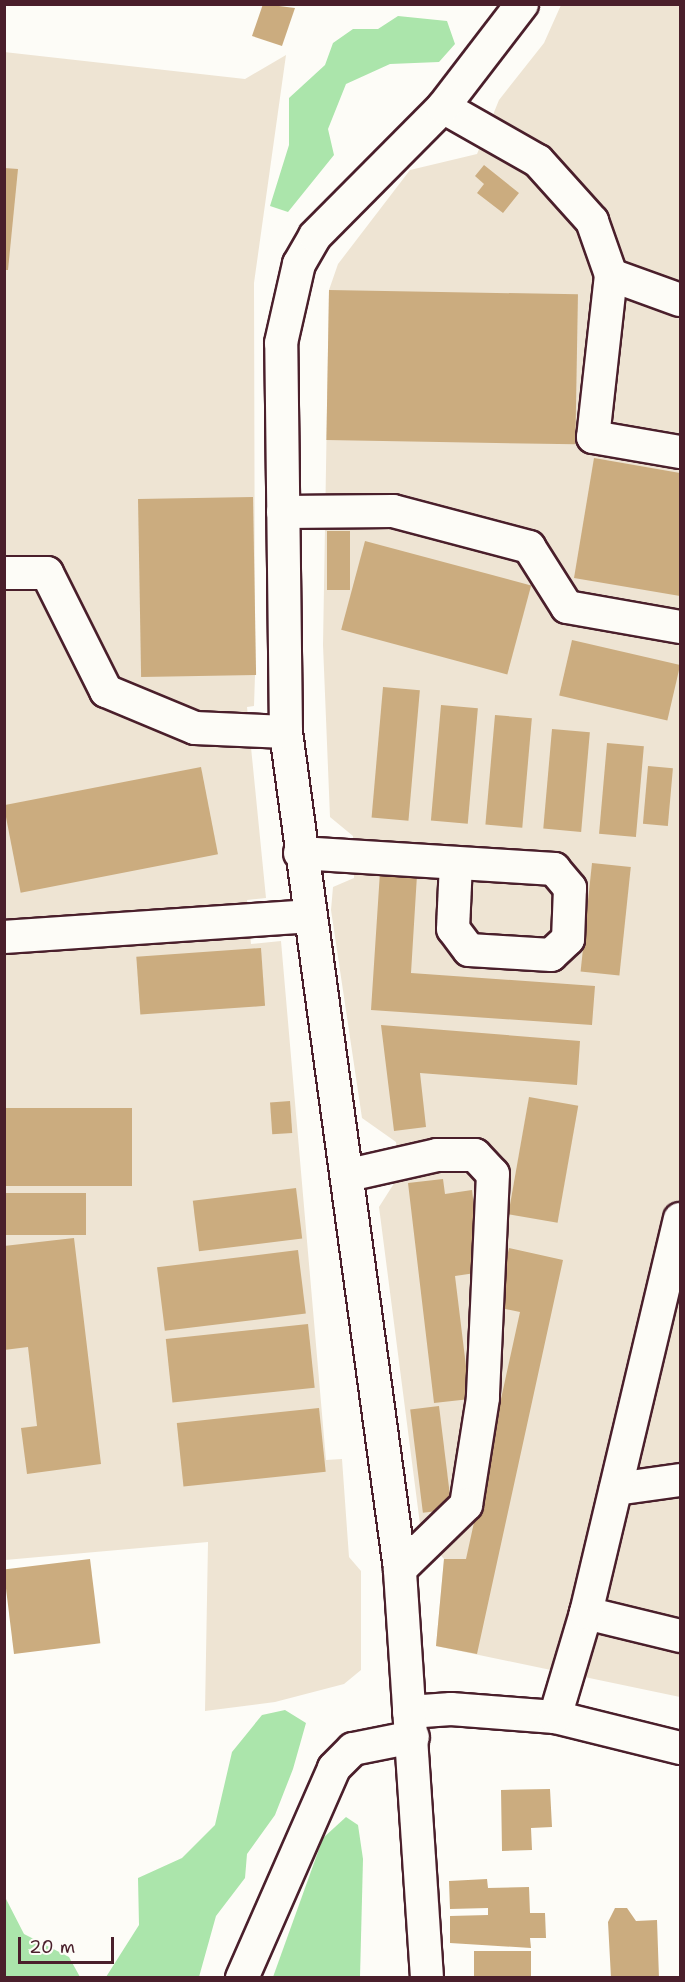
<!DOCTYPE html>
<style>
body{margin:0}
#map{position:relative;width:685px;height:1982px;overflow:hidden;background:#fdfcf7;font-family:"Shantell Sans",sans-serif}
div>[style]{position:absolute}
.built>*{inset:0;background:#eee4d3}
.green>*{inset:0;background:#abe5ab}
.building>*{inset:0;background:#cbac7f;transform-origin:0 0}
.roads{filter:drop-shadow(2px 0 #4a1f2b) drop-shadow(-2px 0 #4a1f2b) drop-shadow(0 2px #4a1f2b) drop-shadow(0 -2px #4a1f2b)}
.minor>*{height:32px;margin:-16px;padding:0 16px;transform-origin:16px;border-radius:16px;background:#fdfcf7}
span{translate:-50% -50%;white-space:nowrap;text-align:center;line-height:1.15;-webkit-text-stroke:4.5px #fdfcf7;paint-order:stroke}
.frame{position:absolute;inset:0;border:6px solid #4a1f2b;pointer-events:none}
.scale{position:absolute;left:18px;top:1937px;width:96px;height:27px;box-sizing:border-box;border:3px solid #4a1f2b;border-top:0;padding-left:8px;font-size:18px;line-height:21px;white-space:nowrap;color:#4a1f2b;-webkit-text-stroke:4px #fdfcf7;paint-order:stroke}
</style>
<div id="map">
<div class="built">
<i style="clip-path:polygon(561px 5px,680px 5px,680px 1697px,436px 1646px,444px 1559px,421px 1532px,379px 1207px,400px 1174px,396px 1142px,362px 1118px,331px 910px,333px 887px,354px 878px,353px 836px,330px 817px,323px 645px,329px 290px,338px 264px,410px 170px,477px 154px,499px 100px,544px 43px)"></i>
<i style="clip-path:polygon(4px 52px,245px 79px,286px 55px,254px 283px,255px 675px,254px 706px,247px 707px,266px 898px,247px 900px,251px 944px,281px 941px,326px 1460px,342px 1459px,349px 1557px,361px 1571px,361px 1670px,344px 1684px,275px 1702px,205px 1711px,208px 1542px,5px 1560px)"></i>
</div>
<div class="green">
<i style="clip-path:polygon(398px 16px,447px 21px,455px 44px,439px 62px,390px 64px,346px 84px,328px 129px,334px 155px,288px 212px,270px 206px,289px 145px,289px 98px,325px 65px,333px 43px,353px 29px,378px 29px)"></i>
<i style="clip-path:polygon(285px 1710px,306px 1723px,293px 1769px,275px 1815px,247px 1854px,245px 1878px,216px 1916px,199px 1977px,106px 1977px,139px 1925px,138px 1878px,182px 1858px,215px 1825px,232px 1752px,262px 1715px)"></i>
<i style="clip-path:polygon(346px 1817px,358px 1825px,363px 1859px,360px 1977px,273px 1977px,323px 1838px)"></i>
<i style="clip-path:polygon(5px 1897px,24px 1934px,69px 1957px,80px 1977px,5px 1977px)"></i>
</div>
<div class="building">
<i style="clip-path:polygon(263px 4px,295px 8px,282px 46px,252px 36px)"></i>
<i style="clip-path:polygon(484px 165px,519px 193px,503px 213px,477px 193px,484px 184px,475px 176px)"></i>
<i style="clip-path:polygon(4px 168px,18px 169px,8px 270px,4px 270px)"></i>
<i style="left:329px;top:290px;width:249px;height:150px;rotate:1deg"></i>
<i style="clip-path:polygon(594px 458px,680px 473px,680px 596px,574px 578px)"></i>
<i style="left:253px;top:497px;width:178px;height:115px;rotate:89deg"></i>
<i style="left:327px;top:531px;width:23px;height:59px"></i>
<i style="left:365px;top:541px;width:172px;height:92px;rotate:15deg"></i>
<i style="left:572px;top:640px;width:111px;height:57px;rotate:13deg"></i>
<i style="left:383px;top:687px;width:37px;height:131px;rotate:5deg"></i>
<i style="left:441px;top:705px;width:37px;height:116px;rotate:5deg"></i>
<i style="left:495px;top:715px;width:37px;height:110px;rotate:5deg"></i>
<i style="left:552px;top:729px;width:38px;height:100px;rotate:5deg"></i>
<i style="left:607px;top:743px;width:37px;height:91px;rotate:5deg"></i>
<i style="left:648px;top:766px;width:25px;height:58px;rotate:5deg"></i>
<i style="left:201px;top:767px;width:89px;height:201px;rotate:79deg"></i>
<i style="left:592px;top:863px;width:39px;height:109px;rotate:6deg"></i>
<i style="clip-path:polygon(380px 872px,417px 875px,411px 973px,595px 986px,592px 1025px,371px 1010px)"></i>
<i style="left:261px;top:948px;width:58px;height:125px;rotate:86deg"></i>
<i style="clip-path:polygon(381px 1025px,580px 1041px,577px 1085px,420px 1073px,426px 1127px,394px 1131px)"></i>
<i style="left:529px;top:1097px;width:50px;height:119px;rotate:10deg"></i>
<i style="left:290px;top:1101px;width:32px;height:20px;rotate:86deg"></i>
<i style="left:4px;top:1108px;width:128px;height:78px"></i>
<i style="clip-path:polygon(443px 1179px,445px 1194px,472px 1190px,482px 1272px,455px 1276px,470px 1399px,434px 1403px,408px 1183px)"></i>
<i style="left:296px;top:1188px;width:51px;height:104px;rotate:83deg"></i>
<i style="left:4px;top:1193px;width:82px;height:42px"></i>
<i style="clip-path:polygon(74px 1238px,101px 1464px,27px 1474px,21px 1428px,37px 1426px,28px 1347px,4px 1350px,4px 1246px)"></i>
<i style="clip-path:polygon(509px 1248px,563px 1260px,477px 1654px,436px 1646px,444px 1559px,466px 1559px,520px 1312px,496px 1307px)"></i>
<i style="left:298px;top:1250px;width:64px;height:142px;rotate:83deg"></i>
<i style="left:308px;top:1324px;width:64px;height:143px;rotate:84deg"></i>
<i style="left:439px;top:1406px;width:104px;height:29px;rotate:83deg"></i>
<i style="left:319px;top:1408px;width:64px;height:143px;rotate:84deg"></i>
<i style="left:90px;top:1559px;width:85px;height:87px;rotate:83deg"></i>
<i style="clip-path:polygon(550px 1789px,552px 1827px,531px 1828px,532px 1850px,502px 1851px,501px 1790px)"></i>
<i style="clip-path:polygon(487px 1879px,488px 1888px,529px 1887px,530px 1913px,545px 1913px,546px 1938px,530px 1938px,531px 1948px,450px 1943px,450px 1916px,488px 1915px,488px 1908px,450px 1909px,449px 1881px)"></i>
<i style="clip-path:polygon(615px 1908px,627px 1908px,636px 1921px,657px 1920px,659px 1978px,611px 1978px,608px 1922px)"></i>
<i style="left:531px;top:1951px;width:27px;height:57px;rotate:90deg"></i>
</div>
<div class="roads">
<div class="minor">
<i style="left:443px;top:107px;width:109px;rotate:29.6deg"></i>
<i style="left:538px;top:161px;width:81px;rotate:48deg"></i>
<i style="left:592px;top:221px;width:57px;rotate:70.6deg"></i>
<i style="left:611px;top:275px;width:163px;rotate:96.3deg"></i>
<i style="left:593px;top:437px;width:88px;rotate:9.8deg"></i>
<i style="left:611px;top:275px;width:73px;rotate:19.9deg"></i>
<i style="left:283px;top:512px;width:110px;rotate:-0.5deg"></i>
<i style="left:393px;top:511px;width:141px;rotate:14.8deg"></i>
<i style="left:529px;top:547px;width:71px;rotate:57.7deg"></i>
<i style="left:567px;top:607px;width:115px;rotate:10deg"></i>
<i style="left:4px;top:573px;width:43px"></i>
<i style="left:47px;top:573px;width:132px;rotate:63.4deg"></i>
<i style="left:106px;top:691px;width:96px;rotate:22.6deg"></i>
<i style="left:195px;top:728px;width:91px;rotate:2.5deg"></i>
<i style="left:300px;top:853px;width:255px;rotate:3.6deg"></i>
<i style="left:554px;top:869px;width:25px;rotate:50deg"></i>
<i style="left:570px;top:888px;width:51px;rotate:92.2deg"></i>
<i style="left:568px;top:939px;width:23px;rotate:137deg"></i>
<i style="left:551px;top:955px;width:82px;rotate:-176.5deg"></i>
<i style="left:469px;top:950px;width:26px;rotate:-127deg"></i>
<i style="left:453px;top:929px;width:66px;rotate:-87.4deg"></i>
<i style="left:4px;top:937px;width:307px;rotate:-3.9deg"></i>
<i style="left:349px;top:1175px;width:90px;rotate:-12.8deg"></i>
<i style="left:437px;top:1155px;width:38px"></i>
<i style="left:475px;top:1155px;width:26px;rotate:47deg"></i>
<i style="left:493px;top:1174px;width:224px;rotate:92.6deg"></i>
<i style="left:483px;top:1398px;width:108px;rotate:99deg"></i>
<i style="left:466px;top:1505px;width:92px;rotate:135.9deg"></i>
<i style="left:616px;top:1489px;width:65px;rotate:-8deg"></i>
<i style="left:586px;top:1613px;width:97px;rotate:13.7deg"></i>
<i style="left:409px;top:1712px;width:42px;rotate:-4.1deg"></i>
<i style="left:451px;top:1709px;width:104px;rotate:4.4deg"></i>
<i style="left:555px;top:1717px;width:129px;rotate:13.9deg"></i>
<i style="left:555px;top:1717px;width:109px;rotate:-73.4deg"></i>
<i style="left:586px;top:1613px;width:405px;rotate:-76.6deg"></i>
<i style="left:242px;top:1978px;width:229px;rotate:-66.3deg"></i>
<i style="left:334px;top:1768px;width:27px;rotate:-45deg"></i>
<i style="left:353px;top:1749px;width:61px;rotate:-11.3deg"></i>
<i style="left:427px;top:1978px;width:410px;rotate:-93.8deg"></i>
<i style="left:400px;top:1569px;width:845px;rotate:-97.76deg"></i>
<i style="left:286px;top:732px;width:389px;rotate:-90.7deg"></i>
<i style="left:281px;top:343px;width:81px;rotate:-77.2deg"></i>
<i style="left:299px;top:264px;width:32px;rotate:-60deg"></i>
<i style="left:315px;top:236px;width:182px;rotate:-45.2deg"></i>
<i style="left:443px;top:107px;width:130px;rotate:-52.5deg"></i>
</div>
</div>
<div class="frame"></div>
<div class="scale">20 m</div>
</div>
